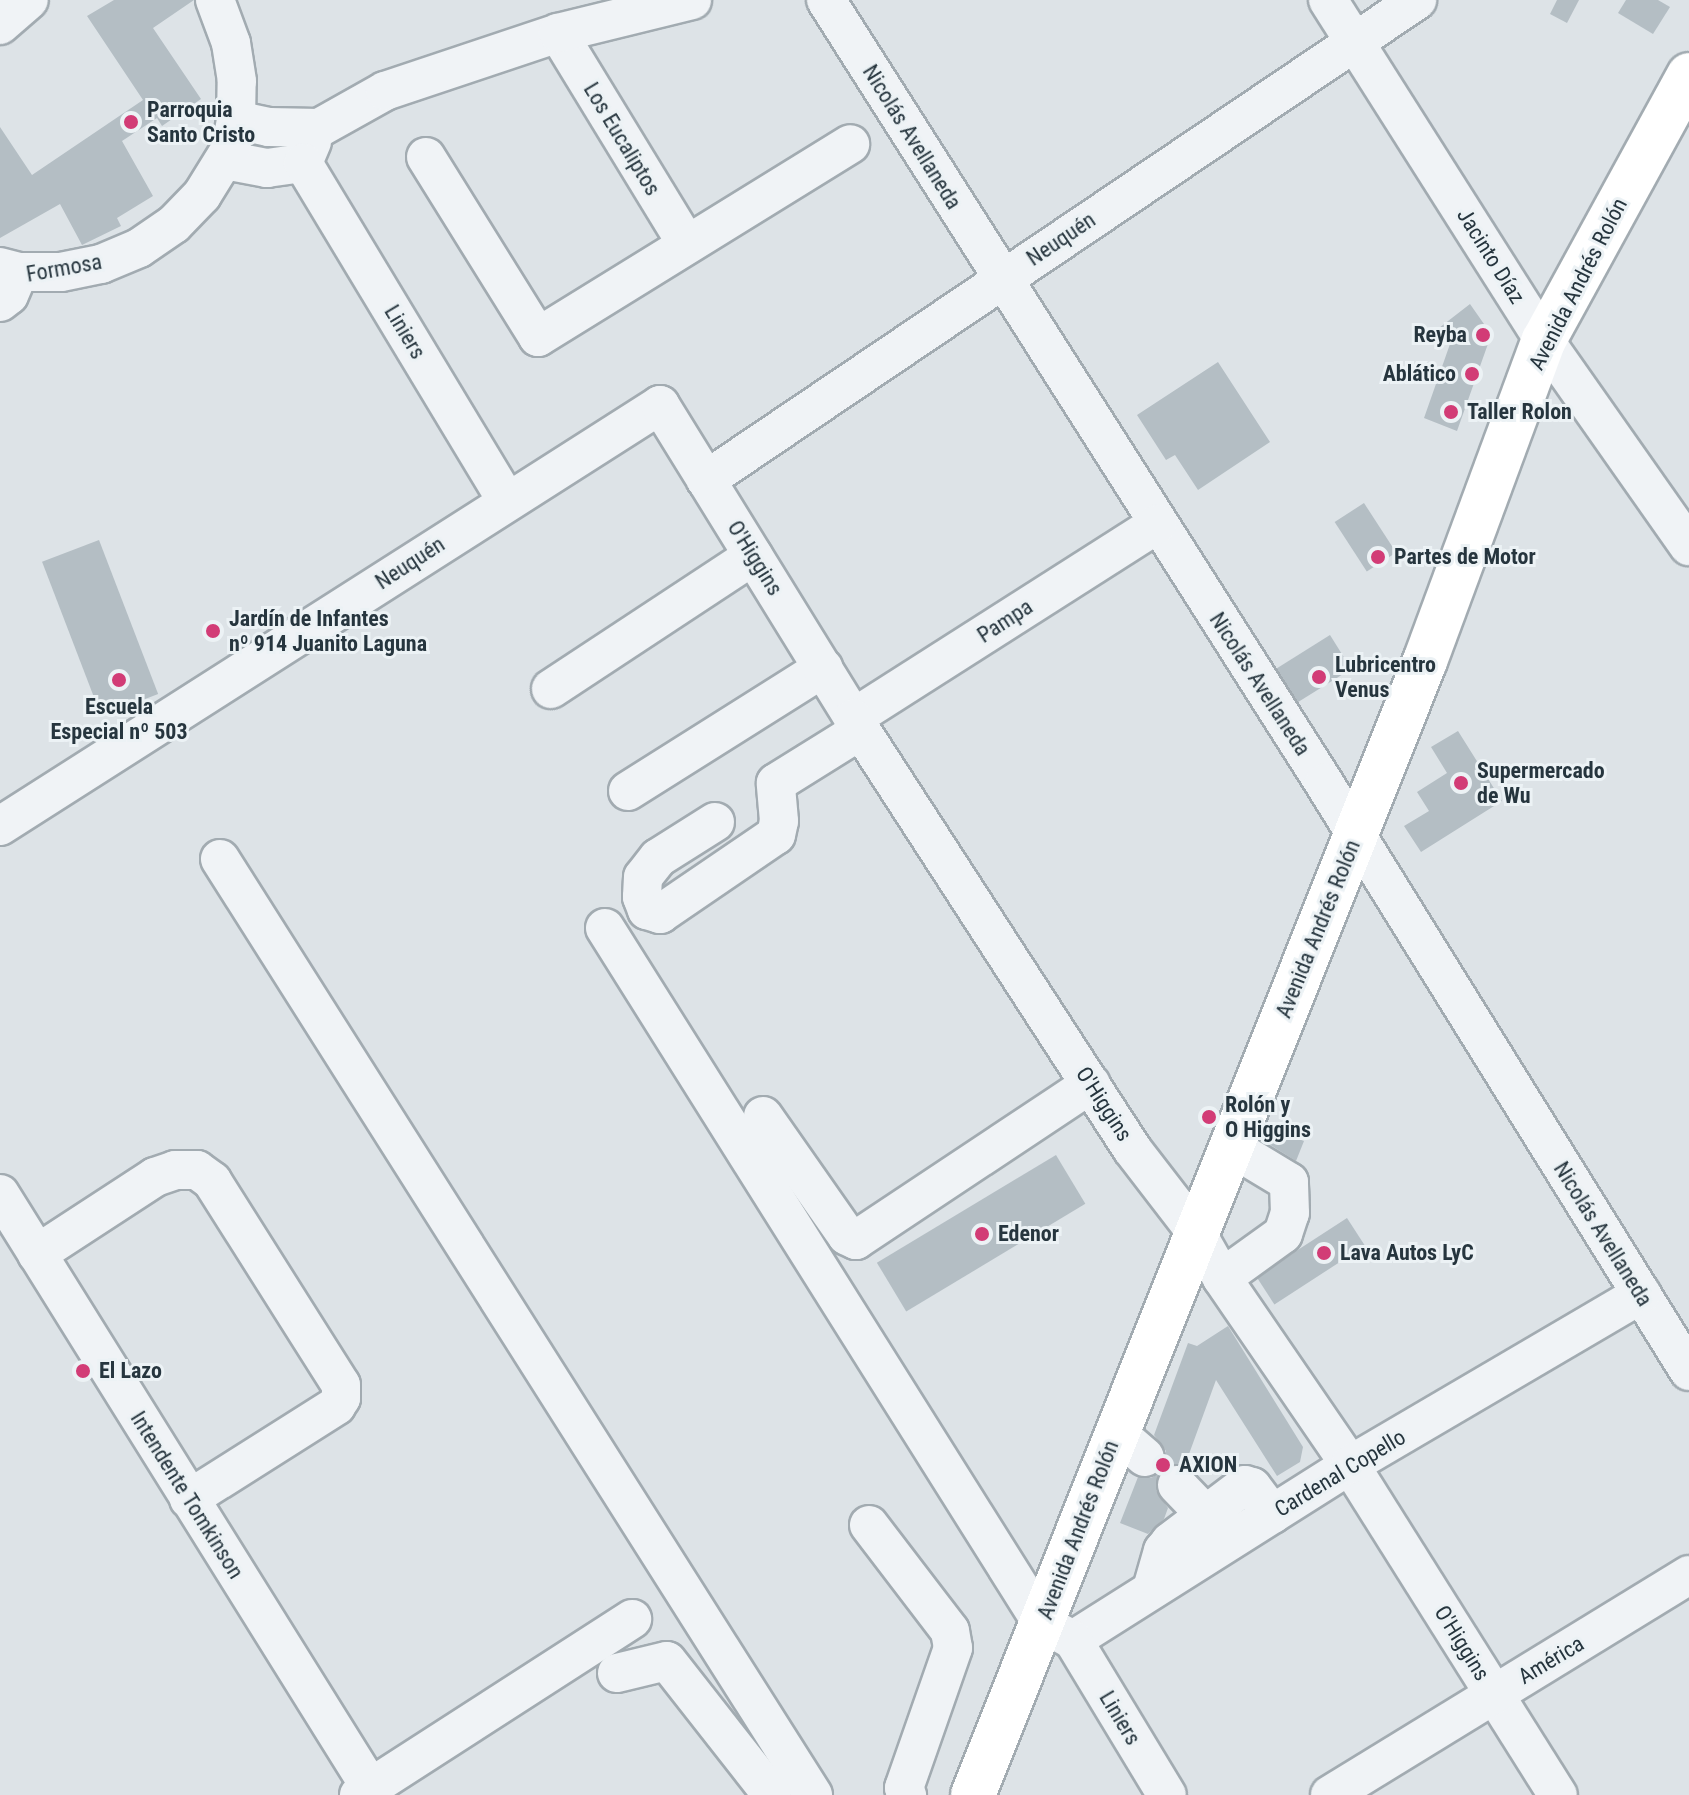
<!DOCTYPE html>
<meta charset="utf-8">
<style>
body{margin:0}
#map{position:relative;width:1689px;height:1795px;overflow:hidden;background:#dde3e7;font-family:"Roboto Condensed",sans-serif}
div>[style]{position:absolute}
.building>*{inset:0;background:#b4bec4;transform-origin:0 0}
.roads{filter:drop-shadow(2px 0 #a2abb1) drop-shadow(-2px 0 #a2abb1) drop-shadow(0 2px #a2abb1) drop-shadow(0 -2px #a2abb1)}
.minor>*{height:38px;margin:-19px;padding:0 19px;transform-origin:19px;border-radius:19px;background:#f0f3f6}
.major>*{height:44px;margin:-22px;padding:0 22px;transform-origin:22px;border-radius:22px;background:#fff}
.dots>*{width:22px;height:22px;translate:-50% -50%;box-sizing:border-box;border:4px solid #ecf2f5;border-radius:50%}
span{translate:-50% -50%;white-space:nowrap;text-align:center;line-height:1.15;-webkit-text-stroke:6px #ecf2f5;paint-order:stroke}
.poi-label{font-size:22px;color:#26353e;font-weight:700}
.left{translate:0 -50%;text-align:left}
.right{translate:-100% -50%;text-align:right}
.street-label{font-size:22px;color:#26353e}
</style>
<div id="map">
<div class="building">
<i style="clip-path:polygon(114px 0,194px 0,153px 28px,201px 99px,162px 126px,157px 118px,122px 141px,153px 196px,117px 218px,121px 226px,82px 245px,60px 204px,0 238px,0 127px,32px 175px,143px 100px,87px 16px)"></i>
<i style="clip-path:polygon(1557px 0,1579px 0,1567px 23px,1550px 14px)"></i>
<i style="clip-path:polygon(1626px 0,1658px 0,1670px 7px,1653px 34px,1618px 13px)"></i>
<i style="clip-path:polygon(1470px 304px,1484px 324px,1489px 341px,1457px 431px,1424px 418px,1450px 344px,1439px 328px)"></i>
<i style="clip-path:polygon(1218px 362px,1270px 442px,1198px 490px,1175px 455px,1166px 460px,1137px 415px)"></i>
<i style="left:1364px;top:503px;width:59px;height:35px;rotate:57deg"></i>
<i style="left:99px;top:540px;width:165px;height:61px;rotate:69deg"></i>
<i style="left:1330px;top:635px;width:40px;height:63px;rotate:58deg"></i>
<i style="clip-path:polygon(1458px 731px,1502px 801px,1421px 852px,1404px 826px,1429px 811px,1417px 792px,1447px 773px,1431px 747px)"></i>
<i style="clip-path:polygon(1269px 1128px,1304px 1141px,1296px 1161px,1264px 1141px)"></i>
<i style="left:1056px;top:1155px;width:57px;height:209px;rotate:59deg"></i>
<i style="left:1347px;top:1218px;width:33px;height:108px;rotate:57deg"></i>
<i style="clip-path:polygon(1228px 1326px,1303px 1447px,1300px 1462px,1277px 1476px,1216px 1380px,1185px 1465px,1172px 1464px,1163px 1468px,1166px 1451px,1154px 1435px,1188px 1343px,1197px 1346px)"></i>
<i style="clip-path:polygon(1159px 1473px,1156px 1490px,1168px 1508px,1164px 1519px,1148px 1534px,1120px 1523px,1138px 1477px,1151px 1478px)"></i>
</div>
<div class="roads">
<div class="minor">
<i style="left:826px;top:0;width:928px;rotate:57.54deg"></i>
<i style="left:1324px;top:783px;width:692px;rotate:58.17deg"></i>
<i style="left:1328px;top:0;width:403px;rotate:57.6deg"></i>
<i style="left:1544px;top:340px;width:252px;rotate:54.9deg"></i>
<i style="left:0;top:25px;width:38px;rotate:-41deg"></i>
<i style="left:558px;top:33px;width:247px;rotate:58.6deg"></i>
<i style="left:236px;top:120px;width:34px;rotate:12deg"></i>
<i style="left:269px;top:127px;width:50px;rotate:1.1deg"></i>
<i style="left:319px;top:128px;width:76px;rotate:-29.3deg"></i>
<i style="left:385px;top:91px;width:182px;rotate:-18.5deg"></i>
<i style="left:558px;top:33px;width:138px;rotate:-13.8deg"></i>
<i style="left:426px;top:157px;width:212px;rotate:58.1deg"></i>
<i style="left:538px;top:337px;width:367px;rotate:-31.7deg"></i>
<i style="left:225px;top:160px;width:43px;rotate:10.8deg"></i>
<i style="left:267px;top:168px;width:36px;rotate:-8deg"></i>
<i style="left:303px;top:163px;width:23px;rotate:-67deg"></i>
<i style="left:303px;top:163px;width:395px;rotate:58.9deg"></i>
<i style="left:0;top:267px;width:20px;rotate:15deg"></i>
<i style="left:19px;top:272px;width:42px"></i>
<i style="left:61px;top:272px;width:41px;rotate:-11.3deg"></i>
<i style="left:101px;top:264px;width:41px;rotate:-22.8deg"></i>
<i style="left:139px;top:248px;width:42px;rotate:-34.4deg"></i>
<i style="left:174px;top:224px;width:40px;rotate:-46deg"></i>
<i style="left:202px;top:195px;width:55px;rotate:-58.3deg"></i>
<i style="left:231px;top:148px;width:28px;rotate:-80deg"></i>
<i style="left:236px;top:120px;width:39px;rotate:-89deg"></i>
<i style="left:237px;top:81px;width:38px;rotate:-99deg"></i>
<i style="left:231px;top:43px;width:46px;rotate:-110.4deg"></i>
<i style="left:0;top:302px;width:11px;rotate:-38deg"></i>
<i style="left:9px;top:295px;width:25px;rotate:-67deg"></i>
<i style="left:706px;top:480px;width:858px;rotate:-34.02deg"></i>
<i style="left:551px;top:689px;width:242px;rotate:-33.4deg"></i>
<i style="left:853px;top:718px;width:361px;rotate:-32.5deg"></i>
<i style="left:628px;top:791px;width:231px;rotate:-32.2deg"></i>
<i style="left:715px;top:822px;width:67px;rotate:147.7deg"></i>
<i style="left:658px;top:858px;width:24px;rotate:128deg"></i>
<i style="left:643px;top:877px;width:20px;rotate:93deg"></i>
<i style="left:642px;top:897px;width:14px;rotate:69deg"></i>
<i style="left:647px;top:910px;width:14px;rotate:17deg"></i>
<i style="left:660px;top:914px;width:140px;rotate:-34.3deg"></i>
<i style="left:776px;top:835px;width:14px;rotate:-78deg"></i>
<i style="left:779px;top:821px;width:38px;rotate:-95deg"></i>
<i style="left:776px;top:783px;width:100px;rotate:-31.9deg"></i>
<i style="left:0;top:826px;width:783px;rotate:-32.53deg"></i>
<i style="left:660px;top:405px;width:368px;rotate:58.3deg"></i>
<i style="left:853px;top:718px;width:513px;rotate:57.08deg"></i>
<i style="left:1132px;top:1149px;width:105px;rotate:52.4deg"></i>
<i style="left:1196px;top:1232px;width:53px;rotate:60.5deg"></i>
<i style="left:1222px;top:1278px;width:227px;rotate:55.6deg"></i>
<i style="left:1350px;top:1465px;width:390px;rotate:57.8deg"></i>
<i style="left:220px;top:859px;width:1108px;rotate:57.64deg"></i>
<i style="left:605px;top:928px;width:821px;rotate:57.84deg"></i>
<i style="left:1042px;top:1623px;width:35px;rotate:29deg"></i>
<i style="left:1073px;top:1640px;width:328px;rotate:-32.3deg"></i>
<i style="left:1350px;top:1465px;width:338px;rotate:-30.4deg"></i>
<i style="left:763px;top:1116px;width:146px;rotate:55deg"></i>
<i style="left:847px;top:1236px;width:10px;rotate:24deg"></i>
<i style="left:856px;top:1240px;width:282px;rotate:-33.6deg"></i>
<i style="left:0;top:1194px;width:708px;rotate:58.04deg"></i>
<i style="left:37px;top:1254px;width:141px;rotate:-33.1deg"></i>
<i style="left:155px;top:1177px;width:21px;rotate:-19deg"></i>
<i style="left:175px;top:1170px;width:22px"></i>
<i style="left:197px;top:1170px;width:19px;rotate:36deg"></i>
<i style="left:212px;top:1181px;width:241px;rotate:57.7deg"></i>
<i style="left:341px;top:1385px;width:13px;rotate:90deg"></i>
<i style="left:341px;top:1398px;width:9px;rotate:122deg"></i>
<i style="left:336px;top:1406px;width:174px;rotate:147.7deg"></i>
<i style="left:1222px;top:1278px;width:75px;rotate:-35.8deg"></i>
<i style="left:1283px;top:1234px;width:22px;rotate:-72deg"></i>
<i style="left:1290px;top:1213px;width:31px;rotate:-92deg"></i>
<i style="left:1289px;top:1182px;width:68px;rotate:-148.9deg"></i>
<i style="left:1116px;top:1432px;width:38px;rotate:41deg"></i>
<i style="left:1177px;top:1485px;width:42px;rotate:46deg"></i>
<i style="left:869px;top:1525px;width:133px;rotate:52.6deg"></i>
<i style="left:950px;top:1631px;width:17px;rotate:80deg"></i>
<i style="left:953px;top:1648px;width:148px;rotate:109.3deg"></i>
<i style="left:904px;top:1788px;width:8px;rotate:67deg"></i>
<i style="left:1152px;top:1589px;width:40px;rotate:-74deg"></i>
<i style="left:1163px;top:1551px;width:11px;rotate:-52deg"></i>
<i style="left:1170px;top:1542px;width:94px;rotate:-37.2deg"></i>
<i style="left:1245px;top:1485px;width:7px;rotate:16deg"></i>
<i style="left:1252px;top:1487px;width:34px;rotate:53deg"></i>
<i style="left:1073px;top:1640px;width:181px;rotate:58.8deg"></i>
<i style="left:617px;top:1673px;width:51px;rotate:-13.5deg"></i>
<i style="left:667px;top:1661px;width:170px;rotate:51.9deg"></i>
<i style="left:359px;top:1795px;width:325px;rotate:-32.8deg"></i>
<i style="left:1330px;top:1795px;width:421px;rotate:-31.5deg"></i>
</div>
<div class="major">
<i style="left:973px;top:1795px;width:1221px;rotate:-68.27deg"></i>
<i style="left:1425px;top:661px;width:342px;rotate:-69.7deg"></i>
<i style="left:1544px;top:340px;width:302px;rotate:-61.3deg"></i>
</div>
</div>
<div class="dots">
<i style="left:131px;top:122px;background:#d23c76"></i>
<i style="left:1483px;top:335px;background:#d23c76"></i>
<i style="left:1472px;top:374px;background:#d23c76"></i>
<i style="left:1451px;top:412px;background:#d23c76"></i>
<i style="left:1378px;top:557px;background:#d23c76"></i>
<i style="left:213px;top:631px;background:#d23c76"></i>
<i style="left:1319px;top:677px;background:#d23c76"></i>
<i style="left:119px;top:680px;background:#d23c76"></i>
<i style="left:1461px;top:783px;background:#d23c76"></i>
<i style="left:1209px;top:1117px;background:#d23c76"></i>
<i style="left:982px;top:1234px;background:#d23c76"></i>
<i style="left:1324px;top:1253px;background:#d23c76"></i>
<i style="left:83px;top:1371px;background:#d23c76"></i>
<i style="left:1163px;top:1465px;background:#d23c76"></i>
</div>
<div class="poi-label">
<span class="left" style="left:147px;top:122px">Parroquia<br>Santo Cristo</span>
<span class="right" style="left:1467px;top:335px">Reyba</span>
<span class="right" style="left:1456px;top:374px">Ablático</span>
<span class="left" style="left:1467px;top:412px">Taller Rolon</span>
<span class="left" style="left:1394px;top:557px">Partes de Motor</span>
<span class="left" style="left:229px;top:631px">Jardín de Infantes<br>nº 914 Juanito Laguna</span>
<span class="left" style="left:1335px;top:677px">Lubricentro<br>Venus</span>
<span style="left:119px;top:719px">Escuela<br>Especial nº 503</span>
<span class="left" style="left:1477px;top:783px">Supermercado<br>de Wu</span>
<span class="left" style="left:1225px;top:1117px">Rolón y<br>O Higgins</span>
<span class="left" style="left:998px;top:1234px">Edenor</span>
<span class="left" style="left:1340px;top:1253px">Lava Autos LyC</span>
<span class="left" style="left:99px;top:1371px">El Lazo</span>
<span class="left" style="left:1179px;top:1465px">AXION</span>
</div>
<div class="street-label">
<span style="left:912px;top:137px;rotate:58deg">Nicolás Avellaneda</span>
<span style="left:622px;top:139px;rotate:59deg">Los Eucaliptos</span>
<span style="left:1061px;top:239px;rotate:-34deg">Neuquén</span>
<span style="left:1491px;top:256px;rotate:58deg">Jacinto Díaz</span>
<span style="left:64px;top:268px;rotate:-10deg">Formosa</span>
<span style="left:1578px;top:284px;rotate:-63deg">Avenida Andrés Rolón</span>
<span style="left:405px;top:332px;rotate:59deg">Liniers</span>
<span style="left:755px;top:558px;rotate:58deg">O'Higgins</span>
<span style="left:410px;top:563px;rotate:-33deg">Neuquén</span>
<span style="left:1005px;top:621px;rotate:-33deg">Pampa</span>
<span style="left:1260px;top:684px;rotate:57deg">Nicolás Avellaneda</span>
<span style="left:1318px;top:929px;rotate:-68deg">Avenida Andrés Rolón</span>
<span style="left:1104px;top:1104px;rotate:57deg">O'Higgins</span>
<span style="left:1603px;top:1234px;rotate:58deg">Nicolás Avellaneda</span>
<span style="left:1340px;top:1473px;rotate:-31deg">Cardenal Copello</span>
<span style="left:187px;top:1495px;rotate:58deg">Intendente Tomkinson</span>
<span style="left:1078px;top:1530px;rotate:-69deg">Avenida Andrés Rolón</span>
<span style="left:1462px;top:1643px;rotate:58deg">O'Higgins</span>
<span style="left:1551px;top:1660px;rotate:-31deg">América</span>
<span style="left:1120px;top:1718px;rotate:59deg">Liniers</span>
</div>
</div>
